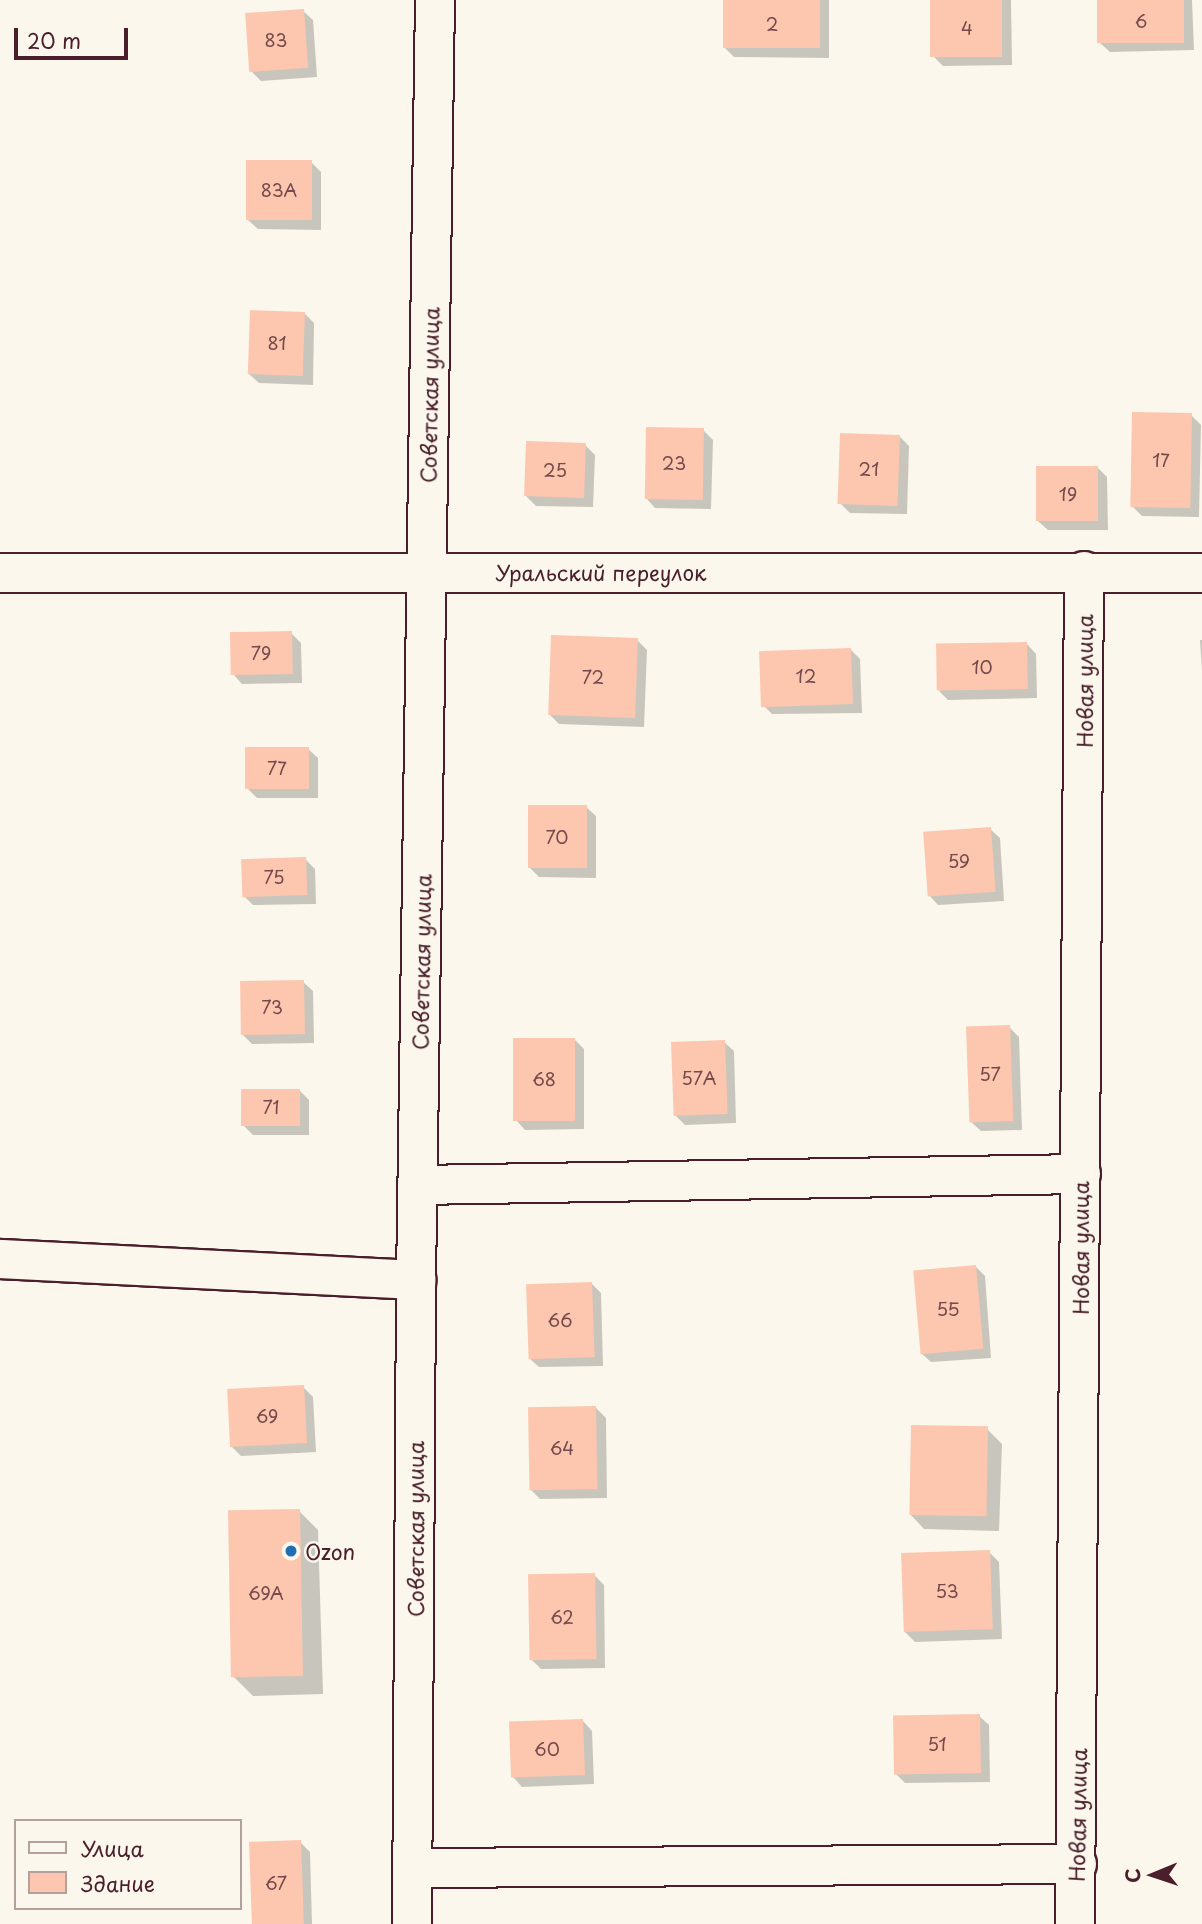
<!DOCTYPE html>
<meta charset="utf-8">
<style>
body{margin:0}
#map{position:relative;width:1202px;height:1924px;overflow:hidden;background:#fbf7ec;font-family:"Playpen Sans",sans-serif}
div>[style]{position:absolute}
.shadow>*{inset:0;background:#0003}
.building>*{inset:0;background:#fcc7ae;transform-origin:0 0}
.roads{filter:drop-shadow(2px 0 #4a1f2b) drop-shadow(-2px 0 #4a1f2b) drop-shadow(0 2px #4a1f2b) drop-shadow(0 -2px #4a1f2b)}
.street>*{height:38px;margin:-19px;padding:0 19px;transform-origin:19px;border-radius:19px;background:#fbf7ec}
.secondary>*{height:38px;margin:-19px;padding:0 19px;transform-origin:19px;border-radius:19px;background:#fbf7ec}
.dots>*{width:19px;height:19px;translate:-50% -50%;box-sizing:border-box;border:4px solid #fbf7ec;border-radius:50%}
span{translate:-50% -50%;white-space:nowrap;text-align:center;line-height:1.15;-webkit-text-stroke:5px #fbf7ec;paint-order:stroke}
.number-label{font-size:18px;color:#76494c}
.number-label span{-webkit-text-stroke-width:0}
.street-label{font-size:21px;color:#4a1f2b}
.poi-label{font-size:21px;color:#4a1f2b}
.left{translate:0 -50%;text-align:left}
.legend{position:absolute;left:14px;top:1819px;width:228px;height:91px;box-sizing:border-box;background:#fbf7ec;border:2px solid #b4a19f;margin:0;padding:9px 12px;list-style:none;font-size:21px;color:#4a1f2b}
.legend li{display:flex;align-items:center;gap:14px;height:35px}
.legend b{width:35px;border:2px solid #b4a19f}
.north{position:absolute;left:1118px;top:1840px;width:70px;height:70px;-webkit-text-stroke:5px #fbf7ec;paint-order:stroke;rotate:268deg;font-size:19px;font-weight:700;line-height:28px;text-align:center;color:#4a1f2b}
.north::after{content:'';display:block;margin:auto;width:24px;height:32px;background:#4a1f2b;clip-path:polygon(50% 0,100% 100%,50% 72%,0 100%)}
.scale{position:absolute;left:14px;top:28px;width:114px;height:32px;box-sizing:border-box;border:4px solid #4a1f2b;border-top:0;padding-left:9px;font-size:21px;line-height:24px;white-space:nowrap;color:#4a1f2b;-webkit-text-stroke:5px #fbf7ec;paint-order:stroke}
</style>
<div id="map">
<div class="shadow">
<i style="clip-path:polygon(725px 0,829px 0,829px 58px,734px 57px,725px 48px)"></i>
<i style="clip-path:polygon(932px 0,1011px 0,1012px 65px,943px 66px,933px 56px)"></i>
<i style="clip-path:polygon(1099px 0,1192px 0,1194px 50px,1110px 52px,1100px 43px)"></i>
<i style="clip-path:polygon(303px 11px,313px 20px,317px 77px,261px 81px,251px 71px)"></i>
<i style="clip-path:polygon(311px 162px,321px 172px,321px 230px,258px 229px,248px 220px)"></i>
<i style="clip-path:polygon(305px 314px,314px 323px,313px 385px,259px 383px,249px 374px)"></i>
<i style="clip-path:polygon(1191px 415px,1201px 425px,1199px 517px,1142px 516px,1132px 506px)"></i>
<i style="clip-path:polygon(703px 430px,713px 440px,711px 509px,655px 508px,646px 498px)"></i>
<i style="clip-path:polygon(899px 436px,909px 446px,907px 514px,850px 513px,840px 503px)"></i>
<i style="clip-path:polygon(585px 445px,595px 455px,593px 507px,536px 506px,526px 496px)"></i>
<i style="clip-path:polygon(1098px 468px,1107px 477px,1108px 530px,1048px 530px,1038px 521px)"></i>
<i style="clip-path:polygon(291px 633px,301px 643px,302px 683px,242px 684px,233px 674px)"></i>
<i style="clip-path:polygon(637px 640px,647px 650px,644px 727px,559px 724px,549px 714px)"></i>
<i style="clip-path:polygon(1200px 640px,1202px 640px,1202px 671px)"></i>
<i style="clip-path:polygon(1027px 644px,1036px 654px,1037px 698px,948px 700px,939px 691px)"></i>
<i style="clip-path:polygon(850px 649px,860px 659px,862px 713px,772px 714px,762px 704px)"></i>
<i style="clip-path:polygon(308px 749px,318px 758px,318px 798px,257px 798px,247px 788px)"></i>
<i style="clip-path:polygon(586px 807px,596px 816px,596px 878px,539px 877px,530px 868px)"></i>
<i style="clip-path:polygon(990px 829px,1000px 838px,1004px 901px,938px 905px,929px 895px)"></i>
<i style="clip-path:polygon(305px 859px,315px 869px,316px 904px,253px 905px,243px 895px)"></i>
<i style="clip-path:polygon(303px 982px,313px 991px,314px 1043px,252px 1044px,242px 1034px)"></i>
<i style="clip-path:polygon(1009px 1027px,1019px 1037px,1022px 1130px,981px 1131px,971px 1122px)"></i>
<i style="clip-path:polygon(574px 1039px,584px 1049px,584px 1129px,525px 1130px,516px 1120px)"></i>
<i style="clip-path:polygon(724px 1042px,734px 1051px,736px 1123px,685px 1125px,675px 1115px)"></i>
<i style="clip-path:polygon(300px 1091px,309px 1100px,309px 1135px,253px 1135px,243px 1125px)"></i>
<i style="clip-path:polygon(975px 1266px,985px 1276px,991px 1358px,931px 1362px,921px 1353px)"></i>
<i style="clip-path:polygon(591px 1283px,601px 1293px,603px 1366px,539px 1367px,529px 1358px)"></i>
<i style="clip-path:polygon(303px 1387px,313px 1397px,316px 1452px,241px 1456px,231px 1446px)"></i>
<i style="clip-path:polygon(596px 1408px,606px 1418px,607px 1498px,540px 1499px,530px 1489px)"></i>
<i style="clip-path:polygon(987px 1429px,1002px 1444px,999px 1531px,924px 1529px,910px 1514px)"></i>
<i style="clip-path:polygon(299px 1511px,318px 1530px,323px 1694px,253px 1696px,234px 1677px)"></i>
<i style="clip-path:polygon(989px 1552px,999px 1562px,1002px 1639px,915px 1642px,905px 1632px)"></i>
<i style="clip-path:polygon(594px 1575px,604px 1585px,605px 1668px,541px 1669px,531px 1659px)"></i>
<i style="clip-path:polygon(979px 1716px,989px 1725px,990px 1782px,905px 1783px,895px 1773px)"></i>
<i style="clip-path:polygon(583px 1721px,592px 1731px,594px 1784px,522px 1787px,513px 1777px)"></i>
<i style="clip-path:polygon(300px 1842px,310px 1852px,312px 1924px,254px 1924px)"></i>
</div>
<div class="building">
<i style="left:723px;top:0;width:97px;height:48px"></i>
<i style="left:930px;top:0;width:72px;height:57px"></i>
<i style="left:1097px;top:0;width:87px;height:43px"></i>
<i style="left:304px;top:9px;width:59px;height:59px;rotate:86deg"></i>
<i style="left:246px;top:160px;width:66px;height:60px"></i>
<i style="left:250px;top:310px;width:55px;height:64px;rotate:2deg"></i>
<i style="left:1132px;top:412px;width:60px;height:95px;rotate:1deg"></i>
<i style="left:646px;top:427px;width:58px;height:72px;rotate:1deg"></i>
<i style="left:840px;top:433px;width:60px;height:71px;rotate:2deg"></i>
<i style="left:526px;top:441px;width:60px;height:55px;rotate:2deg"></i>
<i style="left:1036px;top:466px;width:62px;height:55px"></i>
<i style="left:292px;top:631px;width:43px;height:62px;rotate:89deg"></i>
<i style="left:551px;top:635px;width:87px;height:80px;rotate:2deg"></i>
<i style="left:1027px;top:642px;width:47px;height:91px;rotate:89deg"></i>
<i style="left:851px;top:648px;width:56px;height:92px;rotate:88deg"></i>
<i style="left:245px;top:747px;width:64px;height:42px"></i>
<i style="left:528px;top:805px;width:59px;height:63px"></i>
<i style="left:991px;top:827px;width:65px;height:68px;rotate:86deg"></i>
<i style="left:306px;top:857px;width:38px;height:65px;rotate:88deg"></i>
<i style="left:304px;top:980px;width:54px;height:64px;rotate:89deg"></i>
<i style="left:1010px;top:1025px;width:96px;height:44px;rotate:88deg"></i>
<i style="left:513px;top:1038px;width:62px;height:83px"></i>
<i style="left:725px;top:1040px;width:74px;height:54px;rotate:88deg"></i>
<i style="left:241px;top:1089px;width:59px;height:37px"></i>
<i style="left:976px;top:1265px;width:84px;height:63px;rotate:85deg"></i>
<i style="left:592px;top:1282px;width:75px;height:66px;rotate:88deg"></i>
<i style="left:304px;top:1385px;width:58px;height:77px;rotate:87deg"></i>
<i style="left:596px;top:1406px;width:83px;height:68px;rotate:89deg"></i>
<i style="left:911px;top:1425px;width:77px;height:90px;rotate:1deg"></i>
<i style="left:300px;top:1509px;width:167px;height:72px;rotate:89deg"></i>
<i style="left:990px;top:1550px;width:79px;height:89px;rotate:88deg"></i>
<i style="left:595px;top:1573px;width:86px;height:67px;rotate:89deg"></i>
<i style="left:980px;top:1714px;width:59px;height:87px;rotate:89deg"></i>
<i style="left:583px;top:1719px;width:56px;height:74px;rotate:88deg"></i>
<i style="left:301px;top:1840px;width:84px;height:52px;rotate:88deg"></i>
</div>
<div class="roads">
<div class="street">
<i style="left:418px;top:1185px;width:663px;rotate:-0.95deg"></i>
<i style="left:0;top:1259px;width:417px;rotate:2.9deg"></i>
<i style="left:412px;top:1868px;width:665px;rotate:-0.34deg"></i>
<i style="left:412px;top:1924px;width:644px;rotate:-89.64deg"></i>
<i style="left:416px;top:1280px;width:1280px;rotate:-89.15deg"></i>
<i style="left:1075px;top:1924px;width:1353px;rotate:-89.62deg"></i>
</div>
<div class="secondary">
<i style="left:0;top:573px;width:1202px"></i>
</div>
</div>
<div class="dots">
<i style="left:291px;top:1551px;background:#1f6fb2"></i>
</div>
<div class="number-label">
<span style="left:1141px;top:21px">6</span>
<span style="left:772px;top:24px">2</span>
<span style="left:967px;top:28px">4</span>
<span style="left:276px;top:40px">83</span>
<span style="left:279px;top:190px">83А</span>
<span style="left:277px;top:343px">81</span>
<span style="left:1161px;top:460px">17</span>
<span style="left:674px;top:463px">23</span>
<span style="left:869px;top:469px">21</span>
<span style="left:555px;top:470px">25</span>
<span style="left:1068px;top:494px">19</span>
<span style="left:261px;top:653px">79</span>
<span style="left:982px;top:667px">10</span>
<span style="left:806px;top:676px">12</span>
<span style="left:593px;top:677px">72</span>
<span style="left:277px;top:768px">77</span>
<span style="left:557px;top:837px">70</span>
<span style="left:959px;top:861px">59</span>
<span style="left:274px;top:877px">75</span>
<span style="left:272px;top:1007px">73</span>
<span style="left:990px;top:1074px">57</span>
<span style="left:699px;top:1078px">57А</span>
<span style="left:544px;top:1079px">68</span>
<span style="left:271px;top:1107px">71</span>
<span style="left:948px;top:1309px">55</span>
<span style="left:560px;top:1320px">66</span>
<span style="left:267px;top:1416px">69</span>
<span style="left:562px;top:1448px">64</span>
<span style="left:947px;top:1591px">53</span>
<span style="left:266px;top:1593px">69А</span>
<span style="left:562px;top:1617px">62</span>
<span style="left:937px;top:1744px">51</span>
<span style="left:547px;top:1749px">60</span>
<span style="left:276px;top:1883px">67</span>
</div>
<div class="street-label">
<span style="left:429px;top:395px;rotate:-89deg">Советская улица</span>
<span style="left:601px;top:572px">Уральский переулок</span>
<span style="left:1084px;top:681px;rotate:-90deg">Новая улица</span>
<span style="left:421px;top:962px;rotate:-89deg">Советская улица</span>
<span style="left:1080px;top:1248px;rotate:-90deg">Новая улица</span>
<span style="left:415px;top:1529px;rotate:-90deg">Советская улица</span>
<span style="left:1077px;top:1815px;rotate:-89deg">Новая улица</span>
</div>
<div class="poi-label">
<span class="left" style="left:305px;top:1551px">Ozon</span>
</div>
<ul class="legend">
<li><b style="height:9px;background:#fbf7ec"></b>Улица</li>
<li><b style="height:19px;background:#fcc7ae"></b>Здание</li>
</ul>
<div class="north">С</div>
<div class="scale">20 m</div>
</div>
